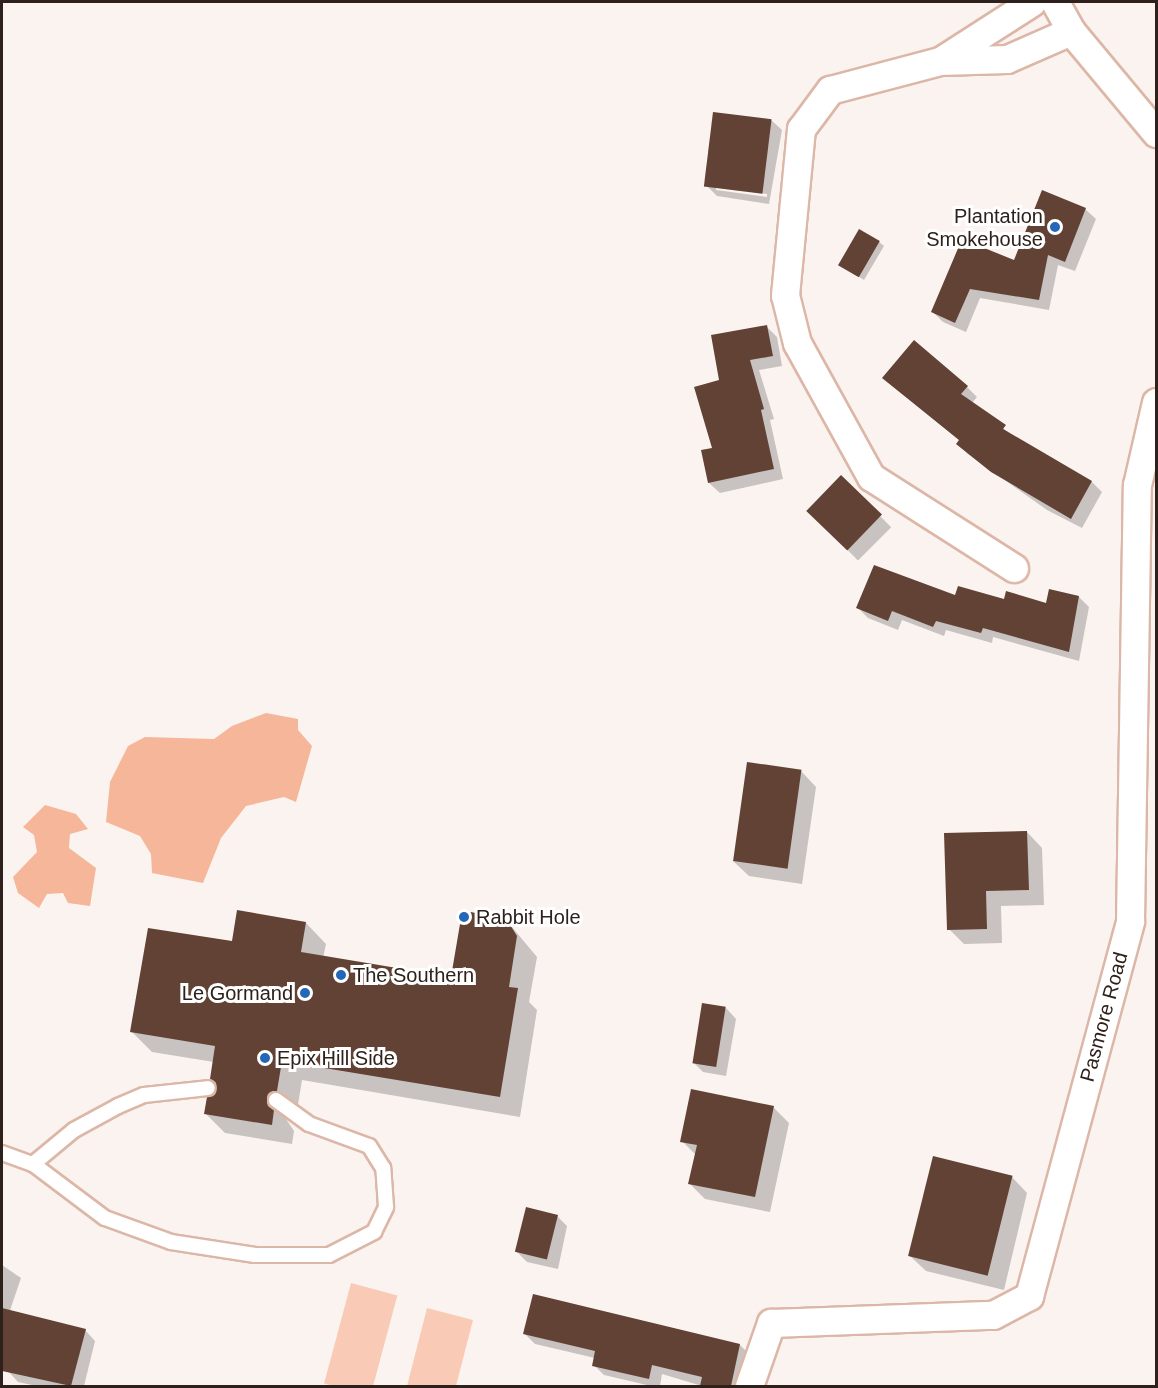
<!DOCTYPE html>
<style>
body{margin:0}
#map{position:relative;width:1158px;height:1388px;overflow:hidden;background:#fbf3f0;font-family:Helvetica,sans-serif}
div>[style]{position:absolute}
.green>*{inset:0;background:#f9cbb7;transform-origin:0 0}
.water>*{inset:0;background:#f5b699}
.shadow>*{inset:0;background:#0003;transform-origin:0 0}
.building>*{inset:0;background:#614235;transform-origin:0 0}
.roads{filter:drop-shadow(2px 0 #dcb7a7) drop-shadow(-2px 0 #dcb7a7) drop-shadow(0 2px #dcb7a7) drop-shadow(0 -2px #dcb7a7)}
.lane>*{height:14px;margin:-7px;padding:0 7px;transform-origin:7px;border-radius:7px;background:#fff}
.street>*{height:27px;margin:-13.5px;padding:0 13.5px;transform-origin:13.5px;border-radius:13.5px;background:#fff}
.dots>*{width:16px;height:16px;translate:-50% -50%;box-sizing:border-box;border:3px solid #fff;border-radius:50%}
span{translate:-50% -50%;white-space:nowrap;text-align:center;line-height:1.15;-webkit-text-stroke:6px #fff;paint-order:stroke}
.poi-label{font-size:20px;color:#2e211b}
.right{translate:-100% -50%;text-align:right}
.left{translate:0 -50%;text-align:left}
.street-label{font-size:20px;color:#2e211b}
.frame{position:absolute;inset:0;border:3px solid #2e211b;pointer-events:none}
</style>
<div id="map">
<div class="green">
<i style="left:351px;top:1283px;width:48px;height:104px;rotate:15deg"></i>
<i style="clip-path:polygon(427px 1308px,473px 1320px,456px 1386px,407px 1386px)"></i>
</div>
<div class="water">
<i style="clip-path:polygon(266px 713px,298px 719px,298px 730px,312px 746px,296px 802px,284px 797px,246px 806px,221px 838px,203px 883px,152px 873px,151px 854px,140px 836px,106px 822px,110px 782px,128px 746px,145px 737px,214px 739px,232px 726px)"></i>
<i style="clip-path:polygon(45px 805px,76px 814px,88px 829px,70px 834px,69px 848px,96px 868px,90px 906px,68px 903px,63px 893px,47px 894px,39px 908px,18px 893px,13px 877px,37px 852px,34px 835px,23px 827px)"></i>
</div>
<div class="shadow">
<i style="clip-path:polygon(evenodd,771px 120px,782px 130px,769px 204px,717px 196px,707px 186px,771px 120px,716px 186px,767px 194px,767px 197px,716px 190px,716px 186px)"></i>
<i style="clip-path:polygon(1085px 209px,1096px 219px,1075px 271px,1058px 265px,1049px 310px,980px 298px,966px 332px,943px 322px,933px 312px,1015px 262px)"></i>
<i style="clip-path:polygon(879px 242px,884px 246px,864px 280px,840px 265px)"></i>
<i style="clip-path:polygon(767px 327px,777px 337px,782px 366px,759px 370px,774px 419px,770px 420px,783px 479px,720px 493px,709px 483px,721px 381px)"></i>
<i style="clip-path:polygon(884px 378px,967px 387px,977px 397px,972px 403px,1014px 437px,1092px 482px,1102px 492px,1082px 528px,1047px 510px,968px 454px,958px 444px,960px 441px)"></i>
<i style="left:841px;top:477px;width:71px;height:47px;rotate:45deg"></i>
<i style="clip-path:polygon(956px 597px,1047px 605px,1079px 597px,1089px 607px,1079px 661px,993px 637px,992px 643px,946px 630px,944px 636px,902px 620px,898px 630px,868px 618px,858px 608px)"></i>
<i style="clip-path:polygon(801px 771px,816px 787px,802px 884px,749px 876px,733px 861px)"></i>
<i style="clip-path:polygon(1027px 832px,1042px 848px,1044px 905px,1001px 906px,1002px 943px,964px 944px,949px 929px)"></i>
<i style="clip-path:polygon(507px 921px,537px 957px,529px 1002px,537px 1010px,520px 1117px,302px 1080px,297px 1111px,286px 1119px,294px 1131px,292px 1144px,225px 1133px,205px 1113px,218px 1092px,211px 1079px,214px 1062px,152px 1052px,132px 1032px,233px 943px,306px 923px,326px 944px,323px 958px,452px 979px)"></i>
<i style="clip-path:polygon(726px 1008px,736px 1019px,726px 1076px,703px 1072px,693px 1062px)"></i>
<i style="clip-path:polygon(773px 1107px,789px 1123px,770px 1212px,705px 1199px,690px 1184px,696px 1155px,682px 1141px)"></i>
<i style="clip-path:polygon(1012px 1177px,1027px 1193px,1004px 1290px,926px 1271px,910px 1256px)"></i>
<i style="clip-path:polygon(557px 1216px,567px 1226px,558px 1269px,527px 1262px,517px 1252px)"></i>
<i style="clip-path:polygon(2px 1265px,21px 1278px,3px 1331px,2px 1331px)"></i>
<i style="clip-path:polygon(85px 1330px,95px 1341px,84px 1386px,37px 1386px,18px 1382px,8px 1371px)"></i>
<i style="clip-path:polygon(525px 1334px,740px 1345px,750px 1355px,743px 1386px,702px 1386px,662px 1374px,660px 1386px,651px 1386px,604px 1375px,594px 1365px,595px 1358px,535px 1344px)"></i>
</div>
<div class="building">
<i style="left:713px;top:112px;width:59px;height:75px;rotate:7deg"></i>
<i style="clip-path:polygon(1042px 190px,1086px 208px,1065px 262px,1048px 255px,1039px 300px,970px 289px,955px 323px,931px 312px,962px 239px,1014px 260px)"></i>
<i style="left:859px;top:229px;width:24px;height:42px;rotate:30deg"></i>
<i style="clip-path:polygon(767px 325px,773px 356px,750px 360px,764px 409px,761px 410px,774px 469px,708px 483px,701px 450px,712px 448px,694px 387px,719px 380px,711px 335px)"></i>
<i style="clip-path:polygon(914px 340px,968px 386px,961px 394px,1006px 425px,1003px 429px,1092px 481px,1071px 519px,991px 472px,956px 444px,959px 440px,882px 378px)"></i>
<i style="left:841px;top:475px;width:57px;height:50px;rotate:44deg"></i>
<i style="clip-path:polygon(874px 565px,955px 595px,958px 586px,1004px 599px,1006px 591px,1046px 603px,1049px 589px,1079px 596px,1069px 652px,983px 628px,981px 633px,936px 621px,933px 627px,892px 611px,888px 621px,856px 608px)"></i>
<i style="left:747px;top:762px;width:55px;height:100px;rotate:8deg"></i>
<i style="clip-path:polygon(1027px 831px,1029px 890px,986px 891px,987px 929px,947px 930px,944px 833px)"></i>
<i style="clip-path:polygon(237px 910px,306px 922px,301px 952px,451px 977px,460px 924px,471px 912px,507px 920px,517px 936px,509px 987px,518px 988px,500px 1097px,282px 1061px,277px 1091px,267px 1098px,274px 1110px,272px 1125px,204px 1114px,207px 1097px,216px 1091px,216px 1083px,210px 1079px,215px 1046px,130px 1032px,148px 928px,232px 941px)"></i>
<i style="left:702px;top:1003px;width:24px;height:61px;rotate:9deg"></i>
<i style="clip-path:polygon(691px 1089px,774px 1106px,755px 1197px,688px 1184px,697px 1145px,680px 1142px)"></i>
<i style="left:933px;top:1156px;width:82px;height:103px;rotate:14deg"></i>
<i style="left:526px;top:1207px;width:33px;height:46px;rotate:14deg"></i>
<i style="clip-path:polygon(533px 1294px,740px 1344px,731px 1386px,700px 1386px,702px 1377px,652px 1365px,649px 1379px,592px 1366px,595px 1351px,523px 1334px)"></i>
<i style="clip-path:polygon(2px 1308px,86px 1329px,71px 1386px,2px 1371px)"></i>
</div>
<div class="roads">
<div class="lane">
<i style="left:2px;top:1153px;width:33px;rotate:20deg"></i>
<i style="left:33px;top:1164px;width:90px;rotate:36.9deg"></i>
<i style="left:105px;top:1218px;width:70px;rotate:20deg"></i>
<i style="left:171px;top:1242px;width:85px;rotate:8.8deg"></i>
<i style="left:255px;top:1255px;width:74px"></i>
<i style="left:329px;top:1255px;width:51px;rotate:-27.1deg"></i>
<i style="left:374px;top:1232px;width:28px;rotate:-64deg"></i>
<i style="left:386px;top:1207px;width:39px;rotate:-94deg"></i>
<i style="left:383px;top:1168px;width:26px;rotate:-122deg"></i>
<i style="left:369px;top:1146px;width:64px;rotate:-159.9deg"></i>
<i style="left:309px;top:1124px;width:41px;rotate:-144deg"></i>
<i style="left:33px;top:1164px;width:53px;rotate:-39.7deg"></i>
<i style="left:74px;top:1130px;width:50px;rotate:-28.6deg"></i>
<i style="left:118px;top:1106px;width:28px;rotate:-23deg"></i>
<i style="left:144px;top:1095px;width:64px;rotate:-6.2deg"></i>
</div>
<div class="street">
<i style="left:1055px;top:2px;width:33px;rotate:61deg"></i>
<i style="left:1071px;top:31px;width:133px;rotate:50.2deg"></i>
<i style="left:940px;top:61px;width:67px;rotate:-1.7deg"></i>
<i style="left:1007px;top:59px;width:70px;rotate:-23.6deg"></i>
<i style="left:1014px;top:568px;width:169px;rotate:-147.5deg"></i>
<i style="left:871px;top:477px;width:153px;rotate:-118.9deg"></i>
<i style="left:797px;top:343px;width:49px;rotate:-104deg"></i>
<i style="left:785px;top:295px;width:167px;rotate:-84.5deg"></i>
<i style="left:801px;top:129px;width:49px;rotate:-53.4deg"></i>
<i style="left:830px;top:90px;width:114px;rotate:-14.8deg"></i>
<i style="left:940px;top:61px;width:109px;rotate:-32.7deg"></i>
<i style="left:749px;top:1386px;width:67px;rotate:-70.8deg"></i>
<i style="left:771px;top:1323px;width:222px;rotate:-2.1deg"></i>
<i style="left:993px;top:1315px;width:41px;rotate:-27.8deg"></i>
<i style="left:1029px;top:1296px;width:388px;rotate:-74.9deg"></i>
<i style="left:1130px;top:921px;width:436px;rotate:-89.1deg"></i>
<i style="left:1137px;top:485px;width:85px;rotate:-77.1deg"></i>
</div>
</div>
<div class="dots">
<i style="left:1055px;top:227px;background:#2467b8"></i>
<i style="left:464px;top:917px;background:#2467b8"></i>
<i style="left:341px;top:975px;background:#2467b8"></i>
<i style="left:305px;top:993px;background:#2467b8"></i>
<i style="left:265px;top:1058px;background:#2467b8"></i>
</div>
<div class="poi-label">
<span class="right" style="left:1043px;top:228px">Plantation<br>Smokehouse</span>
<span class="left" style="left:476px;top:917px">Rabbit Hole</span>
<span class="left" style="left:353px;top:975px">The Southern</span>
<span class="right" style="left:293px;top:993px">Le Gormand</span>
<span class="left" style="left:277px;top:1058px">Epix Hill Side</span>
</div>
<div class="street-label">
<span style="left:1104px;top:1017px;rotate:-75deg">Pasmore Road</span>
</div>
<div class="frame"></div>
</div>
